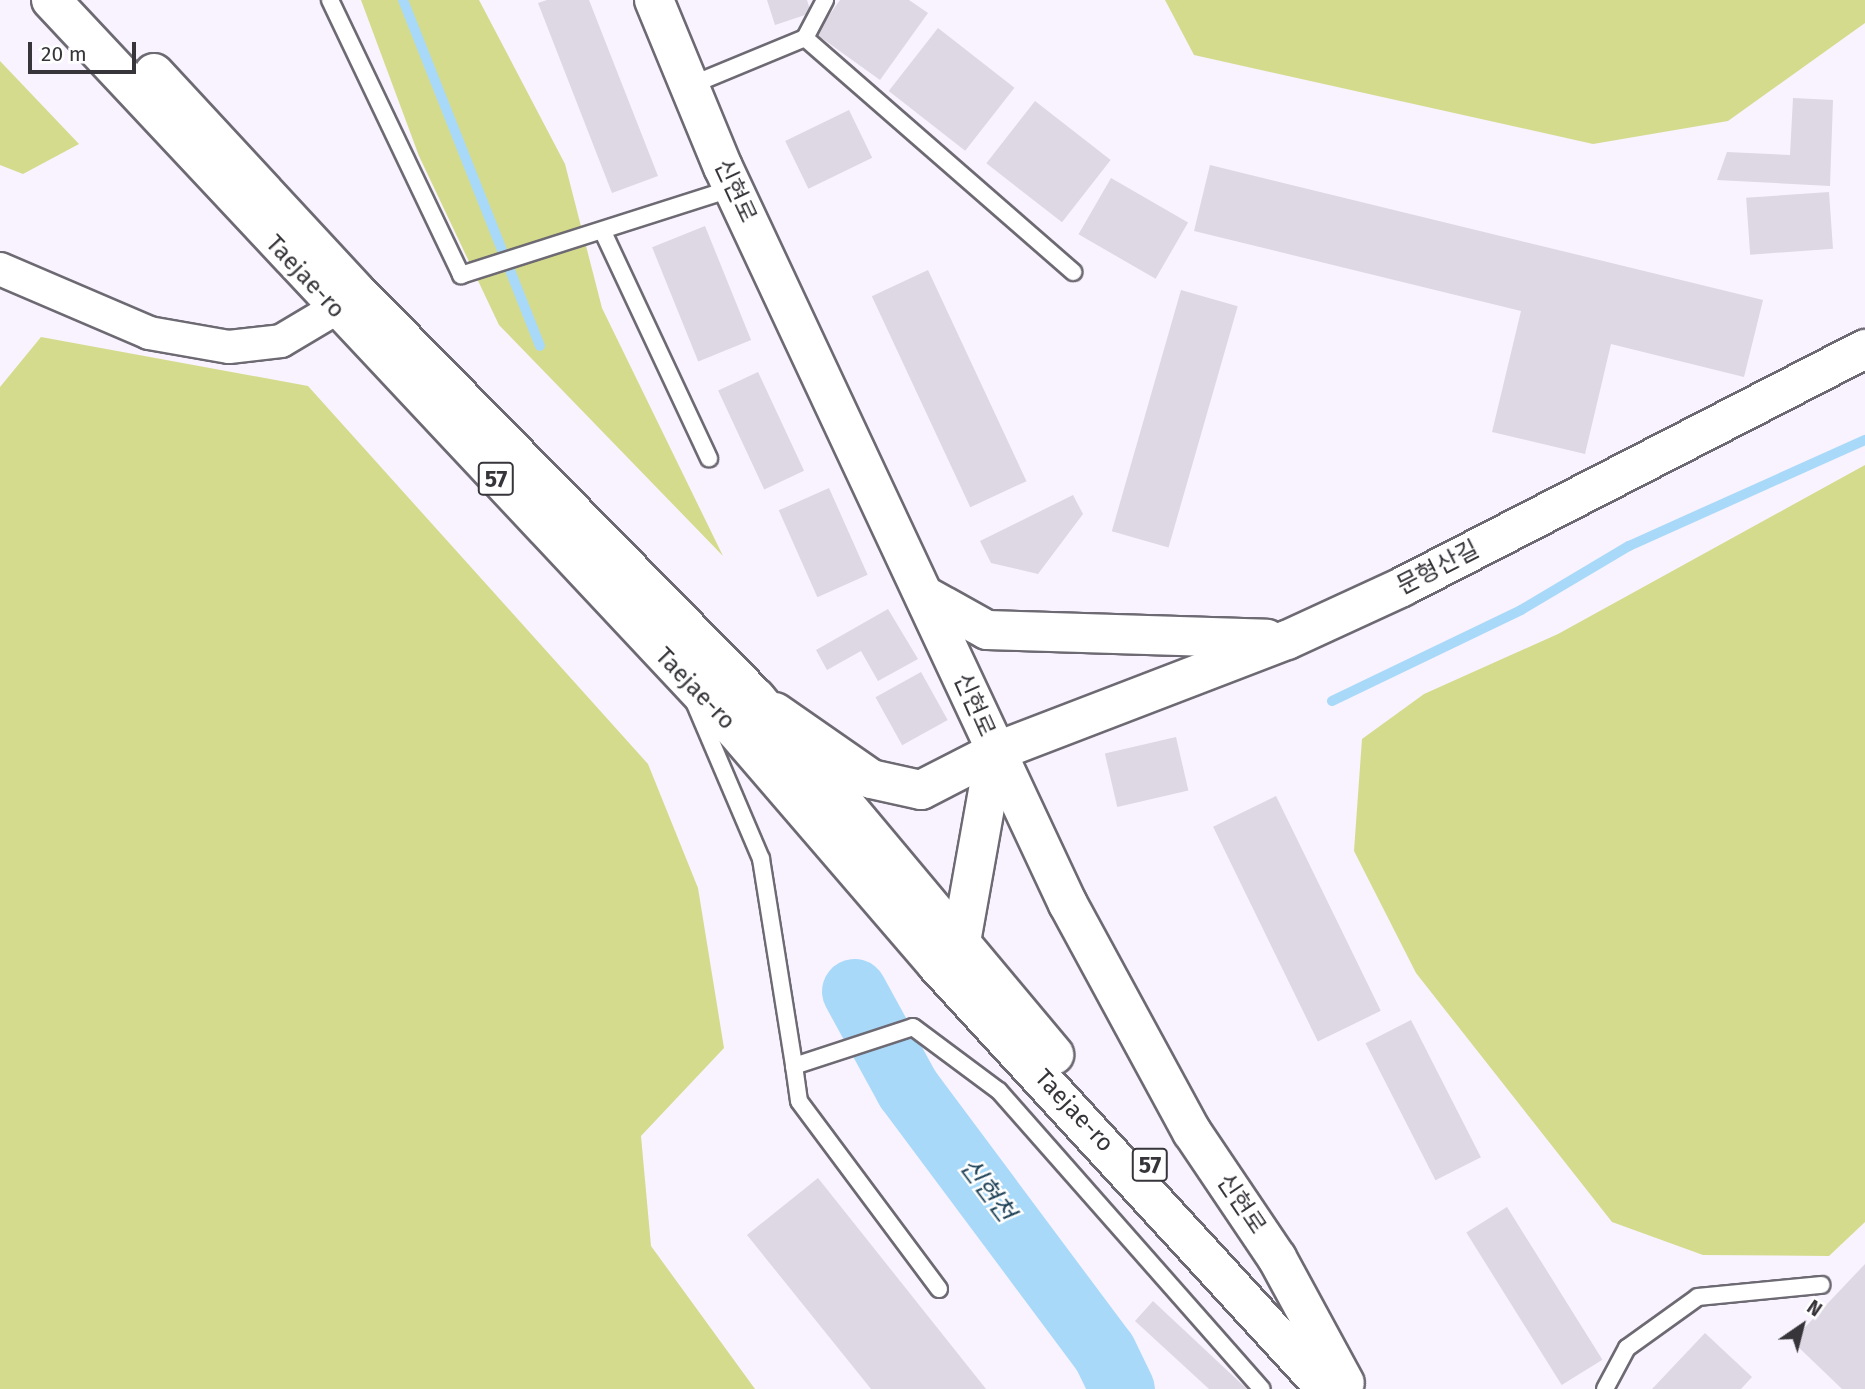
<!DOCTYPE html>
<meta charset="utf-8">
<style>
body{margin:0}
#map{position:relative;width:1865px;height:1389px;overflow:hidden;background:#f8f3fe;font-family:"Fira Sans","Noto Sans KR",sans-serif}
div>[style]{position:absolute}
.green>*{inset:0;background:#d5db8c}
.stream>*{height:10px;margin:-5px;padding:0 5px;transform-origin:5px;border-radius:5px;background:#a9d9f9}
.river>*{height:65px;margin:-32.5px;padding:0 32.5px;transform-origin:32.5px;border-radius:32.5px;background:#a9d9f9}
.building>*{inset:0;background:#ddd8e3;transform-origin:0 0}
.roads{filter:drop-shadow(2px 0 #6e6a73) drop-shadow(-2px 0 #6e6a73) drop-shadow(0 2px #6e6a73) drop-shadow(0 -2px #6e6a73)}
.lane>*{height:16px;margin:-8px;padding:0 8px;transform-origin:8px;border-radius:8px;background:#fff}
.street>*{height:32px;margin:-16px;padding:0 16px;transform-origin:16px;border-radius:16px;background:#fff}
.secondary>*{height:38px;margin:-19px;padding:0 19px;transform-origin:19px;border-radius:19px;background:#fff}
.primary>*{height:38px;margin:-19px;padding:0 19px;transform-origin:19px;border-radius:19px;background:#fff}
span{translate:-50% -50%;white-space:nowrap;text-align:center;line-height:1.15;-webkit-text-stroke:5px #fff;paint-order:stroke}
.shield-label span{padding:2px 5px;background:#fff;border:2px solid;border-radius:5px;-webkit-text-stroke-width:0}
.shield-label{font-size:23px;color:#37353a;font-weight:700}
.street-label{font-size:24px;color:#37353a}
.water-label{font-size:26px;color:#1e4258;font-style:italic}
.north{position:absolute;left:1767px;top:1291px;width:70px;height:70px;-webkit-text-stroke:5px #fff;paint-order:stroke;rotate:35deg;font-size:19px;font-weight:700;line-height:28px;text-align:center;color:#37353a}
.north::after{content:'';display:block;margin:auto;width:24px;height:32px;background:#37353a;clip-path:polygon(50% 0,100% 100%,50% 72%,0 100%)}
.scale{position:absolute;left:28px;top:42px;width:108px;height:32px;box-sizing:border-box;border:4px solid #37353a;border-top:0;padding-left:9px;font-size:21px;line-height:24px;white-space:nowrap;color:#37353a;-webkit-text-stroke:5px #fff;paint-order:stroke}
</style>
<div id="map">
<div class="green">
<i style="clip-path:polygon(361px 0,479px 0,565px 164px,602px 308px,723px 556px,499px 325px,419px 156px)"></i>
<i style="clip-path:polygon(1165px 0,1865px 0,1865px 23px,1728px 121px,1593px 144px,1194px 55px)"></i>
<i style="clip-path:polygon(0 61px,79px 144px,23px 174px,0 165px)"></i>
<i style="clip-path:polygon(41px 337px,308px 386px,648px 764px,698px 888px,724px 1048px,641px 1136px,651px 1246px,755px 1389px,0 1389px,0 387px)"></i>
<i style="clip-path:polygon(1865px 465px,1865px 1222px,1829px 1256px,1703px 1255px,1612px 1222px,1416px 973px,1354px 851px,1362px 739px,1424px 694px,1558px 634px)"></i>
</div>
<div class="stream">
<i style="left:403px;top:0;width:372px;rotate:68.4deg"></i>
<i style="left:1332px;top:701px;width:210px;rotate:-25.7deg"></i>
<i style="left:1521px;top:610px;width:126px;rotate:-30.7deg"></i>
<i style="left:1629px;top:546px;width:259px;rotate:-24.2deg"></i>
</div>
<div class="river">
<i style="left:854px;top:991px;width:111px;rotate:61.3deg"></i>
<i style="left:907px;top:1088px;width:329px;rotate:53.3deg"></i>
<i style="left:1104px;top:1352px;width:41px;rotate:64.1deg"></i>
</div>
<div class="building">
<i style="clip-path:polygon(547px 0,589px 0,658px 176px,612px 193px,538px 3px)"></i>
<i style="clip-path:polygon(767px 0,807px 0,811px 13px,775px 25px)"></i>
<i style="clip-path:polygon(840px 0,909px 0,928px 13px,880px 80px,816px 34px)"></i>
<i style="left:938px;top:28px;width:97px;height:80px;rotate:38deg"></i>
<i style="clip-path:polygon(1793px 98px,1833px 100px,1830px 186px,1717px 180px,1727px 152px,1790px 155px)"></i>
<i style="left:1035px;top:101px;width:96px;height:79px;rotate:38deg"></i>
<i style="left:849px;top:110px;width:53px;height:71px;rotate:64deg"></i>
<i style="clip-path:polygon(1210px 165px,1763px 300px,1744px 377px,1611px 344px,1585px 454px,1492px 432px,1521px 311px,1194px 231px)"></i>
<i style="left:1111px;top:178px;width:89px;height:65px;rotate:30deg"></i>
<i style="left:1829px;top:192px;width:57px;height:83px;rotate:86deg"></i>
<i style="left:705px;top:226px;width:123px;height:57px;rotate:68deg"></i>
<i style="left:928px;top:270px;width:233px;height:62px;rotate:65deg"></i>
<i style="left:1181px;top:290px;width:59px;height:251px;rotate:16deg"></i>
<i style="left:758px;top:372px;width:109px;height:44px;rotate:65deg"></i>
<i style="left:829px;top:488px;width:95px;height:55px;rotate:66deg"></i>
<i style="clip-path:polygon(1073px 495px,1083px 514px,1038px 574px,991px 563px,980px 541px)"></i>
<i style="clip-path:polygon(888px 609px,918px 659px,878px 681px,861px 651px,827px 670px,816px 650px)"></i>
<i style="left:921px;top:672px;width:55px;height:52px;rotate:61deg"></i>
<i style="left:1176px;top:737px;width:55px;height:73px;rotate:77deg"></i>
<i style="left:1276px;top:796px;width:239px;height:70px;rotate:64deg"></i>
<i style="left:1411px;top:1020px;width:154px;height:51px;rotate:63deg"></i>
<i style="clip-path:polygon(818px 1178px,986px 1389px,871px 1389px,747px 1235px)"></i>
<i style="left:1507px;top:1207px;width:180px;height:48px;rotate:58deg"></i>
<i style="clip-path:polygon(1865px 1264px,1865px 1389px,1842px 1389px,1792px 1341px)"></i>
<i style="clip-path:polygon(1153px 1301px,1247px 1389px,1209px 1389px,1135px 1321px)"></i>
<i style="clip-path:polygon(1705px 1333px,1752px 1377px,1741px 1389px,1652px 1389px)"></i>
</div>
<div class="roads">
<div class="lane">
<i style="left:330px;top:0;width:305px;rotate:64.5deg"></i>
<i style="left:461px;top:275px;width:286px;rotate:-17.7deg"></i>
<i style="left:805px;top:38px;width:43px;rotate:-62.2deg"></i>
<i style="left:689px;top:86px;width:126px;rotate:-22.5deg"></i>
<i style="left:805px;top:38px;width:356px;rotate:41.1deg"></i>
<i style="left:603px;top:232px;width:250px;rotate:64.9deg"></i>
<i style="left:695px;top:704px;width:168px;rotate:66.9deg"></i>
<i style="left:761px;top:859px;width:210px;rotate:80.9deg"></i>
<i style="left:939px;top:1289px;width:234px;rotate:-126.7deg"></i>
<i style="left:799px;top:1101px;width:35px;rotate:-98deg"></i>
<i style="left:794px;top:1066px;width:125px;rotate:-18.1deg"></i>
<i style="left:913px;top:1027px;width:107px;rotate:36.7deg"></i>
<i style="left:999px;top:1091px;width:397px;rotate:48.6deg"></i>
<i style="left:1605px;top:1389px;width:47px;rotate:-61.8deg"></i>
<i style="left:1627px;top:1348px;width:87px;rotate:-35.7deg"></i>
<i style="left:1698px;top:1297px;width:124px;rotate:-5.6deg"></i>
</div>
<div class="street">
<i style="left:0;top:269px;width:162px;rotate:23.2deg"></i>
<i style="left:149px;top:333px;width:81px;rotate:9.9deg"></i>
<i style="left:229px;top:347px;width:52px;rotate:-6.6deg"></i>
<i style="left:281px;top:341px;width:63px;rotate:-30.7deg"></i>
</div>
<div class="secondary">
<i style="left:654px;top:0;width:181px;rotate:67.6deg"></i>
<i style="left:723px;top:167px;width:814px;rotate:64.92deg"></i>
<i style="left:1068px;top:904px;width:260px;rotate:61.5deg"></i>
<i style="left:1192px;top:1132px;width:152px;rotate:56deg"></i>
<i style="left:1277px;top:1258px;width:142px;rotate:61.5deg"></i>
<i style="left:924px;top:595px;width:72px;rotate:29.1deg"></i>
<i style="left:987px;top:630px;width:280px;rotate:1.8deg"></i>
<i style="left:775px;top:712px;width:117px;rotate:34.9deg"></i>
<i style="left:871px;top:779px;width:51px;rotate:12.4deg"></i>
<i style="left:921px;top:790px;width:83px;rotate:-27.2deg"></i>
<i style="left:995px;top:752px;width:313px;rotate:-21deg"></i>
<i style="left:1287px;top:640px;width:127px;rotate:-24.7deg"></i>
<i style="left:1402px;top:587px;width:521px;rotate:-27.2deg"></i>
<i style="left:940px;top:961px;width:28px;rotate:-42deg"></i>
<i style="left:961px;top:942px;width:193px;rotate:-79.9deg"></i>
</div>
<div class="primary">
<i style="left:51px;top:0;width:1000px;rotate:46.86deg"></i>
<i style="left:735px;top:730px;width:308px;rotate:49.3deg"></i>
<i style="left:936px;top:964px;width:577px;rotate:47.46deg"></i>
<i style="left:154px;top:73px;width:297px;rotate:47.2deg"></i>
<i style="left:356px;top:291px;width:571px;rotate:45.5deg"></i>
<i style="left:756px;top:698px;width:465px;rotate:50.1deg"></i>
</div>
</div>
<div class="shield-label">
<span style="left:496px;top:479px">57</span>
<span style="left:1150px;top:1165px">57</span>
</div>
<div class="street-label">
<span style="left:735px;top:191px;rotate:65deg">신현로</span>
<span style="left:305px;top:277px;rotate:47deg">Taejae-ro</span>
<span style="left:1438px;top:568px;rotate:-27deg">문형산길</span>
<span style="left:695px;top:689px;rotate:46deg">Taejae-ro</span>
<span style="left:974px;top:705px;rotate:66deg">신현로</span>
<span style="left:1074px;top:1111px;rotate:47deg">Taejae-ro</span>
<span style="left:1241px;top:1204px;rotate:56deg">신현로</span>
</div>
<div class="water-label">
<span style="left:987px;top:1190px;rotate:53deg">신현천</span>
</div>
<div class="north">N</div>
<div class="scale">20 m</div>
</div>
